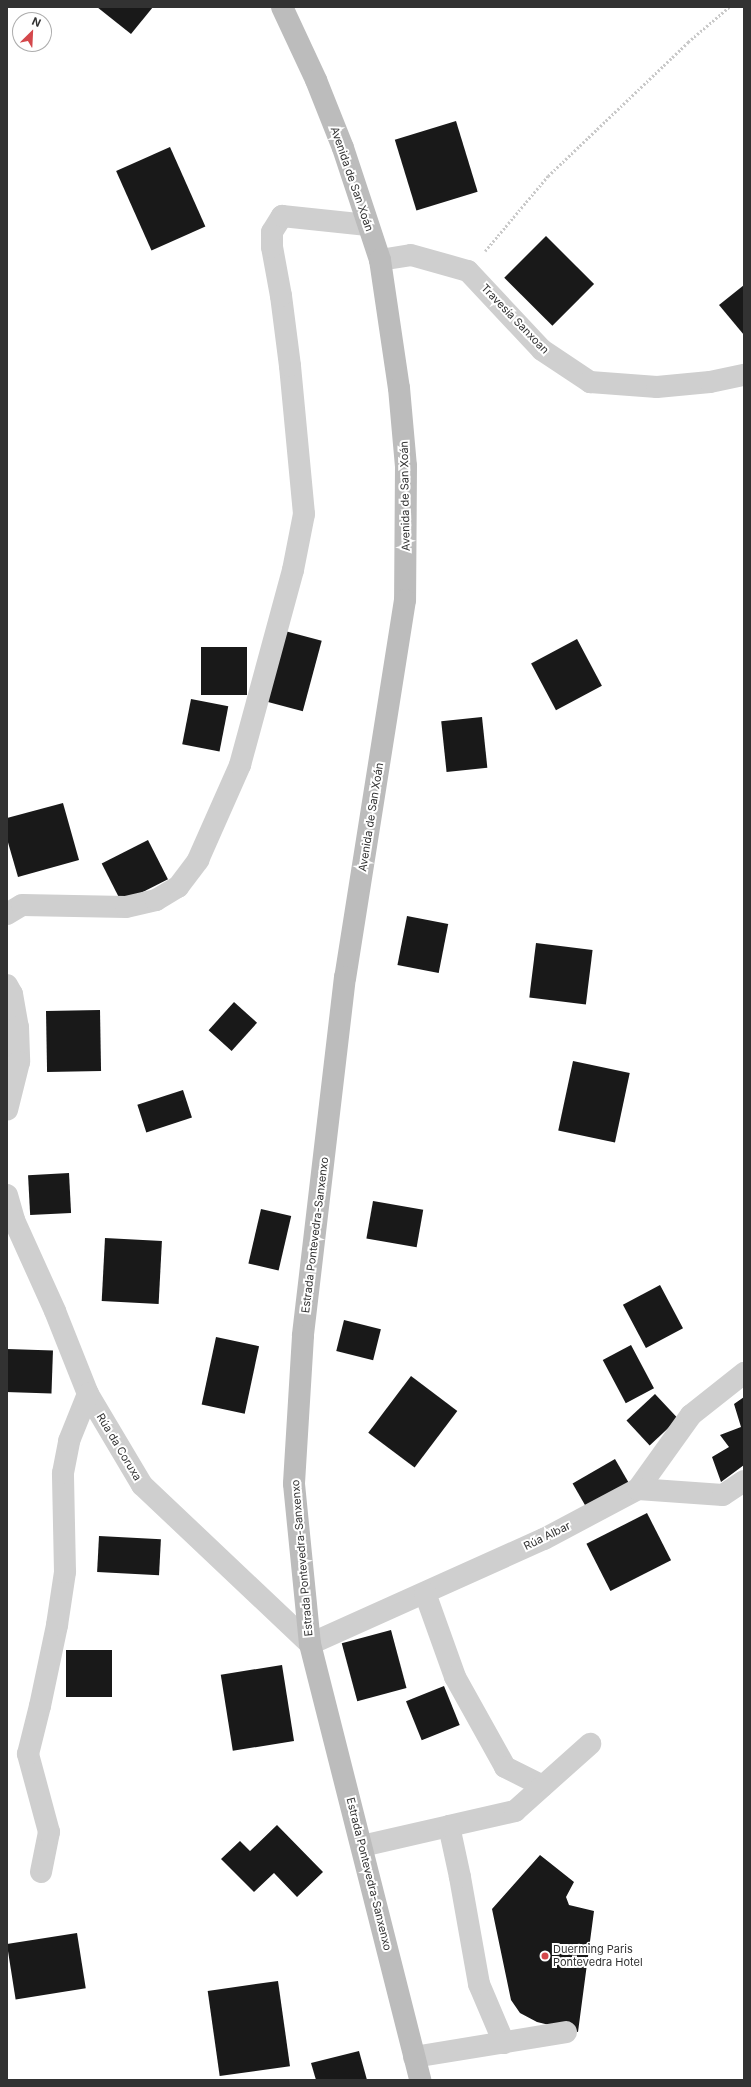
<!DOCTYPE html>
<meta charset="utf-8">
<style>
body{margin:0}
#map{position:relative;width:751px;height:2087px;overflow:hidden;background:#fff;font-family:Inter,sans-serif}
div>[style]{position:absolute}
.building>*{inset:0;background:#191919;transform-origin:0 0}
.path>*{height:2.5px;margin-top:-1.25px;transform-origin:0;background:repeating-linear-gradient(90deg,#c9c9c9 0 2px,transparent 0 4px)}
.minor>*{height:22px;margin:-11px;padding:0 11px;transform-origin:11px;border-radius:11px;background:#cfcfcf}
.secondary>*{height:22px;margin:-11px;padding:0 11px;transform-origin:11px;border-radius:11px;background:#bcbcbc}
.dots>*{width:11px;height:11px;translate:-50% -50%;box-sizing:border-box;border:2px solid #fff;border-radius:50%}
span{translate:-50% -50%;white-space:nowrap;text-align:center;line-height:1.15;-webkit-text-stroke:4px #fff;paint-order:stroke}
.street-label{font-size:11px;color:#323232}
.poi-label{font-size:11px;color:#323232}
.left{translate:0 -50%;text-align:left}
.frame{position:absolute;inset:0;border:8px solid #323232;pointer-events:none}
.north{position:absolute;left:12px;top:12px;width:40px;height:40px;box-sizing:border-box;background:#fff;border:1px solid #adadad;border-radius:50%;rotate:24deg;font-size:11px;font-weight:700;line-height:16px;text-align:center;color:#323232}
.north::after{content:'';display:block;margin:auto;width:14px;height:18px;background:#d4484c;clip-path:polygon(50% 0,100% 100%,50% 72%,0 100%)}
</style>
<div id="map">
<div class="building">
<i style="clip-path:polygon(97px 7px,153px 7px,131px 34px)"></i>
<i style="left:456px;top:121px;width:74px;height:64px;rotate:73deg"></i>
<i style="left:170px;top:147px;width:87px;height:59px;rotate:66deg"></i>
<i style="left:546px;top:236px;width:68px;height:59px;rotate:45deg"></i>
<i style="clip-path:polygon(744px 285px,744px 335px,719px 305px)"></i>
<i style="left:285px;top:631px;width:38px;height:73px;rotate:15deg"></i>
<i style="left:577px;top:639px;width:53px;height:52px;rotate:62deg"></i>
<i style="left:201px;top:647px;width:46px;height:48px"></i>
<i style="left:191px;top:699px;width:38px;height:46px;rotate:11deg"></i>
<i style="left:482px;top:717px;width:51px;height:41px;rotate:84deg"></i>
<i style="clip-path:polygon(63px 803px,79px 860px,18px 877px,7px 839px,7px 818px)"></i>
<i style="left:148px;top:840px;width:44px;height:52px;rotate:63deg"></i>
<i style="left:407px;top:916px;width:42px;height:50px;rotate:11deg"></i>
<i style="left:536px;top:943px;width:57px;height:55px;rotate:7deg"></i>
<i style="left:234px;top:1002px;width:31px;height:38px;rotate:42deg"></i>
<i style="left:100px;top:1010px;width:61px;height:54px;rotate:89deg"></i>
<i style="left:573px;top:1061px;width:58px;height:71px;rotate:12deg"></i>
<i style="left:183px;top:1090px;width:29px;height:48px;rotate:72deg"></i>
<i style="left:69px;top:1173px;width:40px;height:41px;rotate:87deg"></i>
<i style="left:373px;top:1201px;width:51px;height:38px;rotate:10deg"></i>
<i style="left:261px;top:1209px;width:31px;height:56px;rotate:13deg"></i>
<i style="left:105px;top:1238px;width:57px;height:63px;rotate:3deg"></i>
<i style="left:660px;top:1285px;width:49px;height:42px;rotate:62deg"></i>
<i style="left:344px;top:1320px;width:38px;height:32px;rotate:14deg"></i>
<i style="left:216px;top:1337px;width:44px;height:69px;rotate:12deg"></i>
<i style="left:631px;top:1345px;width:49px;height:32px;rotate:62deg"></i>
<i style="left:7px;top:1349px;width:46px;height:43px;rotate:2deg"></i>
<i style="left:411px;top:1376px;width:58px;height:71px;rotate:37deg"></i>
<i style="left:655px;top:1394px;width:34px;height:39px;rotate:47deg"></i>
<i style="clip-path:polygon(744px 1397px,744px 1465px,721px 1482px,712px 1457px,729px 1447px,720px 1435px,741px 1427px,734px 1404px)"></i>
<i style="left:615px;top:1459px;width:30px;height:49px;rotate:60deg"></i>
<i style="left:647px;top:1513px;width:53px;height:68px;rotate:63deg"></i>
<i style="left:99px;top:1536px;width:62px;height:36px;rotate:3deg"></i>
<i style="left:391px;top:1630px;width:60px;height:51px;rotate:75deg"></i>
<i style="left:66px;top:1650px;width:46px;height:47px"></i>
<i style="left:282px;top:1665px;width:77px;height:62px;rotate:81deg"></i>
<i style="left:444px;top:1686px;width:42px;height:41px;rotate:68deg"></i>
<i style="clip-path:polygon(277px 1825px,323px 1872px,297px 1897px,274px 1873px,254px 1892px,221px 1859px,240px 1841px,250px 1851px)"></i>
<i style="clip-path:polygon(540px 1855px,574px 1882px,566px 1897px,569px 1905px,594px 1911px,578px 2032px,537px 2022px,520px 2013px,511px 2000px,492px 1909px)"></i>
<i style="left:77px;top:1933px;width:56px;height:71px;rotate:81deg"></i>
<i style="left:278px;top:1981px;width:86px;height:71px;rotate:82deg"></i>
<i style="clip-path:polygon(359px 2051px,367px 2080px,316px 2080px,311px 2063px)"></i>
</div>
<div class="path">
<i style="left:485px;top:251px;width:98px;rotate:-50deg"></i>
<i style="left:548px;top:176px;width:194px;rotate:-43.7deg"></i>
<i style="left:688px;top:42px;width:54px;rotate:-40.5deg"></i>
</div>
<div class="minor">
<i style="left:380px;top:260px;width:31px;rotate:-9deg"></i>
<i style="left:411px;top:255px;width:59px;rotate:15.7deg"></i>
<i style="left:468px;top:271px;width:108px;rotate:46.9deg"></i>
<i style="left:542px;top:350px;width:58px;rotate:33.7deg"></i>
<i style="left:590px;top:382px;width:67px;rotate:4.3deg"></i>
<i style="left:657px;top:387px;width:53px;rotate:-5.4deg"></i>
<i style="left:710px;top:382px;width:35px;rotate:-12deg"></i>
<i style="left:7px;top:914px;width:17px;rotate:-31deg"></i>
<i style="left:22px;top:905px;width:104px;rotate:1.1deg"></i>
<i style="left:126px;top:907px;width:31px;rotate:-13deg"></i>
<i style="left:156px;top:900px;width:26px;rotate:-31deg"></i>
<i style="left:178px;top:887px;width:34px;rotate:-53deg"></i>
<i style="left:198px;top:860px;width:104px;rotate:-66.1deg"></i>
<i style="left:240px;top:765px;width:202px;rotate:-74.8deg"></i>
<i style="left:293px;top:570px;width:57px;rotate:-78.9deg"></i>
<i style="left:304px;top:514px;width:149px;rotate:-95.4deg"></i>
<i style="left:290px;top:366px;width:71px;rotate:-97.3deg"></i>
<i style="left:281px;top:296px;width:50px;rotate:-100.4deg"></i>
<i style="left:272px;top:247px;width:15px;rotate:-90deg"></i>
<i style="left:272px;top:232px;width:19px;rotate:-58deg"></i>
<i style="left:282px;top:216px;width:86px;rotate:6deg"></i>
<i style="left:7px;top:985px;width:10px;rotate:61deg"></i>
<i style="left:12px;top:994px;width:34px;rotate:80deg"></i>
<i style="left:18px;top:1027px;width:35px;rotate:88deg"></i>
<i style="left:19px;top:1062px;width:49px;rotate:104deg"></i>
<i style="left:7px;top:1195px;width:26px;rotate:74deg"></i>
<i style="left:14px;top:1220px;width:100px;rotate:65.7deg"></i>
<i style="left:55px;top:1311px;width:89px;rotate:68.3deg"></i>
<i style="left:88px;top:1394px;width:106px;rotate:59.3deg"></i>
<i style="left:142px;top:1485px;width:231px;rotate:43.4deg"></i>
<i style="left:310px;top:1644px;width:256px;rotate:-24.2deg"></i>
<i style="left:544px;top:1539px;width:106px;rotate:-28deg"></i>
<i style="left:638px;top:1489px;width:91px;rotate:-54.4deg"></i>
<i style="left:691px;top:1415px;width:68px;rotate:-38.4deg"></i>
<i style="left:638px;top:1489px;width:85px;rotate:4deg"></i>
<i style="left:723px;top:1495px;width:25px;rotate:-34deg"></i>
<i style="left:425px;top:1593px;width:89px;rotate:70.3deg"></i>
<i style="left:455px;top:1677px;width:103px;rotate:60.9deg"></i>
<i style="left:505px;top:1767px;width:42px;rotate:26.6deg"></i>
<i style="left:362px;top:1846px;width:89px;rotate:-12.9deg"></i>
<i style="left:41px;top:1872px;width:41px;rotate:-78.7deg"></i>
<i style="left:49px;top:1832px;width:81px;rotate:-105.1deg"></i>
<i style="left:28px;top:1754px;width:49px;rotate:-76deg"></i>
<i style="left:40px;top:1706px;width:83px;rotate:-78.1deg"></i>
<i style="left:57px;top:1625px;width:54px;rotate:-81.4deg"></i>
<i style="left:65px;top:1572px;width:99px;rotate:-91.2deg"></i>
<i style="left:63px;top:1473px;width:33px;rotate:-79deg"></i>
<i style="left:69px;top:1441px;width:51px;rotate:-68deg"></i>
<i style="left:504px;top:2043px;width:64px;rotate:-113deg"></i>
<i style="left:479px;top:1984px;width:109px;rotate:-100.1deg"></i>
<i style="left:460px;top:1877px;width:52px;rotate:-102.2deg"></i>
<i style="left:449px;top:1826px;width:68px;rotate:-12.8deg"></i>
<i style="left:515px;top:1811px;width:101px;rotate:-41.8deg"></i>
<i style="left:414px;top:2057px;width:154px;rotate:-9.3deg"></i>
</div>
<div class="secondary">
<i style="left:282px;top:7px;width:81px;rotate:65deg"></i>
<i style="left:316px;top:80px;width:73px;rotate:68.3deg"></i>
<i style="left:343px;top:148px;width:118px;rotate:71.7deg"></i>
<i style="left:380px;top:260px;width:129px;rotate:81.6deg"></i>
<i style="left:399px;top:388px;width:78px;rotate:84.9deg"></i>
<i style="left:406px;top:466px;width:134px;rotate:90.4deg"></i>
<i style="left:405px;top:600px;width:382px;rotate:99deg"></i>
<i style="left:345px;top:977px;width:361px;rotate:96.7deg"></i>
<i style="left:303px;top:1336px;width:148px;rotate:93.5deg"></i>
<i style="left:294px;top:1484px;width:161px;rotate:84.3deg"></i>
<i style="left:310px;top:1644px;width:450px;rotate:75.8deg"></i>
</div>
<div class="dots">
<i style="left:545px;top:1956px;background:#d4484c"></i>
</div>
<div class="street-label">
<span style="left:352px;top:179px;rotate:71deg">Avenida de San Xoán</span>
<span style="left:515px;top:319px;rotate:46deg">Travesía Sanxoan</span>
<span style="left:405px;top:496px;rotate:-91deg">Avenida de San Xoán</span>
<span style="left:371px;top:817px;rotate:-81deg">Avenida de San Xoán</span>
<span style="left:315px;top:1235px;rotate:-83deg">Estrada Pontevedra-Sanxenxo</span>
<span style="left:119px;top:1447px;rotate:59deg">Rúa da Coruxa</span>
<span style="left:547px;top:1536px;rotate:-26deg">Rúa Albar</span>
<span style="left:302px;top:1558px;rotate:-95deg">Estrada Pontevedra-Sanxenxo</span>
<span style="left:369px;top:1874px;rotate:76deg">Estrada Pontevedra-Sanxenxo</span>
</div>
<div class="poi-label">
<span class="left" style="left:553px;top:1956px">Duerming Paris<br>Pontevedra Hotel</span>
</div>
<div class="frame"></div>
<div class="north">N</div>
</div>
